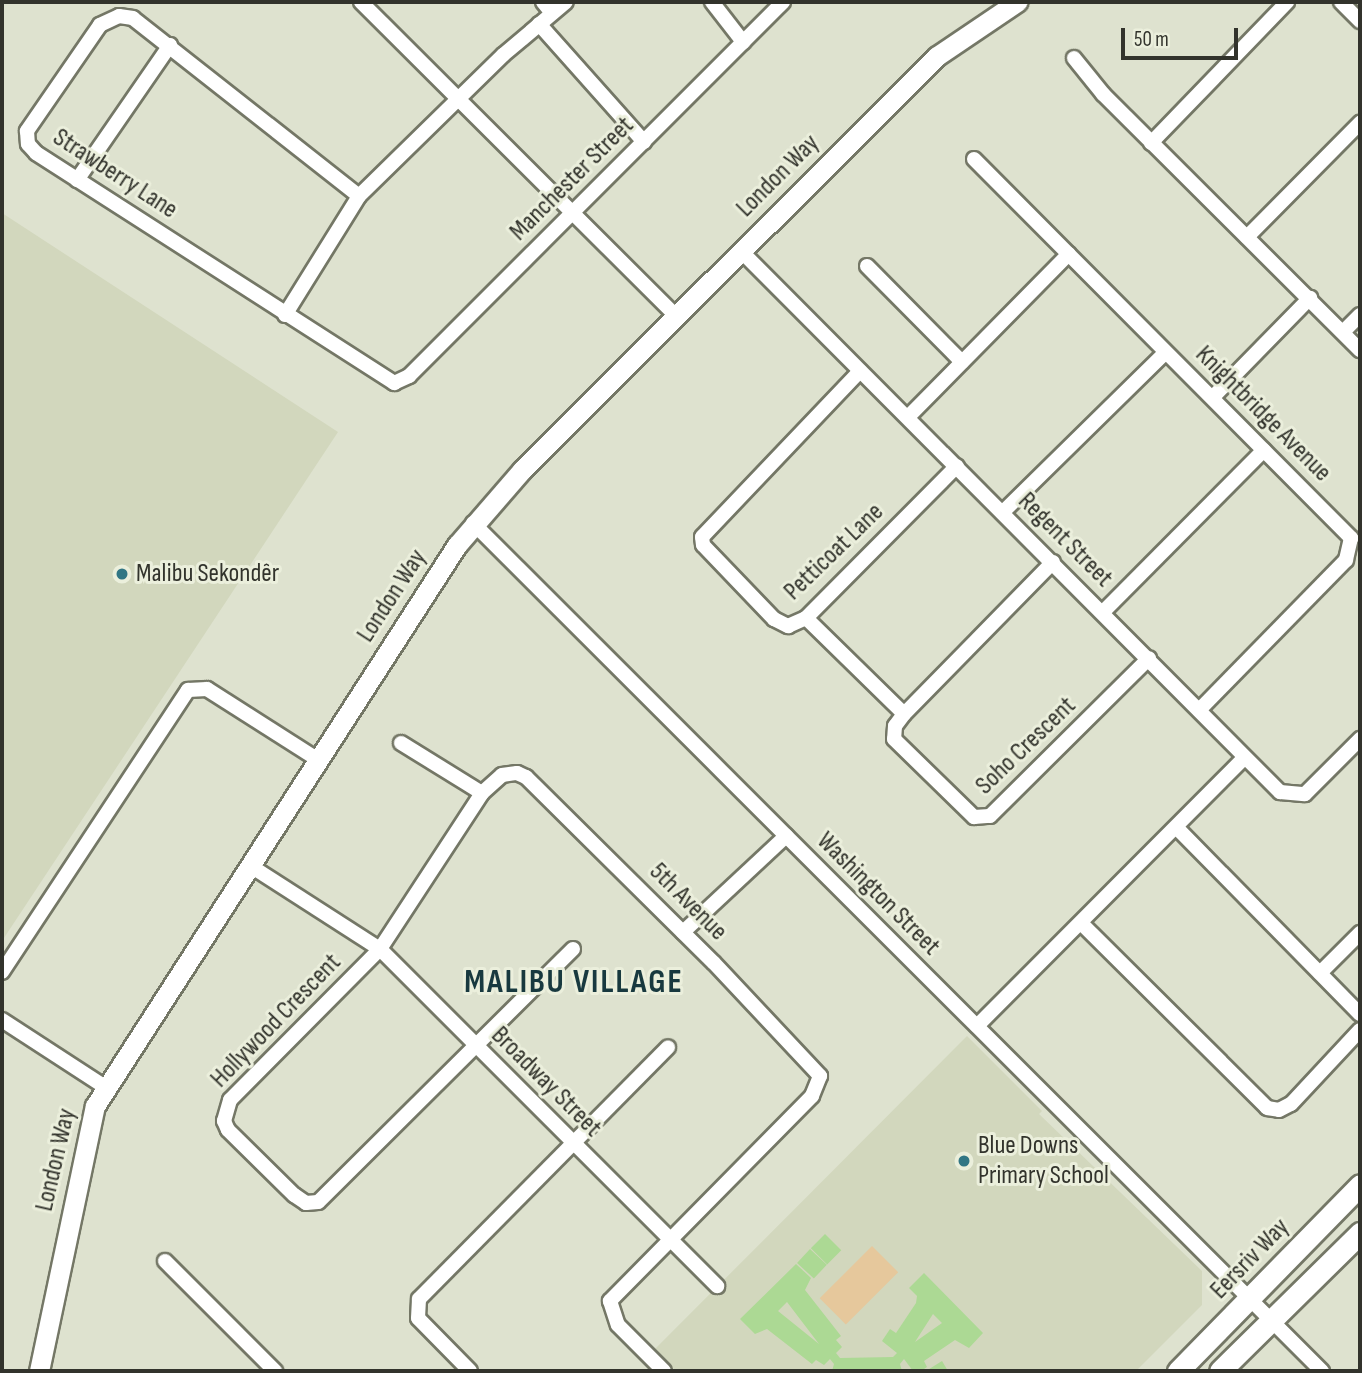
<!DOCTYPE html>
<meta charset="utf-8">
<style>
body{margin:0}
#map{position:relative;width:1362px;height:1373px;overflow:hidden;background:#dee2cf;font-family:"Sofia Sans Condensed",sans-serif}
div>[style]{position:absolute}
.built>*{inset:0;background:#d2d7bd}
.green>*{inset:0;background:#e6c89c;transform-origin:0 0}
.building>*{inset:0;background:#acd994;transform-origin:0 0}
.roads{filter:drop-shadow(2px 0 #747766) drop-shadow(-2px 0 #747766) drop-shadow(0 2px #747766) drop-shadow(0 -2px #747766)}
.minor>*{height:14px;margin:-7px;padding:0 7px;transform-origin:7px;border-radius:7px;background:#fff}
.tertiary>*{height:19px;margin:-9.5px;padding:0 9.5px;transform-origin:9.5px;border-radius:9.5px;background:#fff}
.secondary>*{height:21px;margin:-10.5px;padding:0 10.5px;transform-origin:10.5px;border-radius:10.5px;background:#fff}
.dots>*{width:19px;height:19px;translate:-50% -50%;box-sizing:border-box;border:4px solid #ebefdc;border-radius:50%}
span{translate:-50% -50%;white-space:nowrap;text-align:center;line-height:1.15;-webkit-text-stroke:6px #ebefdc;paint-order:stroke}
.street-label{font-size:26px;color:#32332c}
.poi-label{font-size:26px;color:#32332c}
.left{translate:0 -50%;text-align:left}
.district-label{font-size:33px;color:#18393f;font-weight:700;letter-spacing:2px}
.frame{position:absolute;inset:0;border:4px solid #32332c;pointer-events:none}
.scale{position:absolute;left:1121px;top:28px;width:117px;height:32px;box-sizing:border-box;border:4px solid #32332c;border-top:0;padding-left:9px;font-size:21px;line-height:24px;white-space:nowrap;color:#32332c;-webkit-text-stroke:5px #ebefdc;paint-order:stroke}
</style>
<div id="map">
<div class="built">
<i style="clip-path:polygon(2px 213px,338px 432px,2px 941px)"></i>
<i style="clip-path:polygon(967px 1036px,1042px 1111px,1039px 1114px,1202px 1271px,1202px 1305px,1136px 1371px,676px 1371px,654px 1350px)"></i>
</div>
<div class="green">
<i style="left:872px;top:1246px;width:37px;height:74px;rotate:45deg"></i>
</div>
<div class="building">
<i style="left:825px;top:1234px;width:23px;height:20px;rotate:45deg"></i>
<i style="left:810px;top:1249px;width:23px;height:19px;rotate:43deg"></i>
<i style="clip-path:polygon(evenodd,796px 1264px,811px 1278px,805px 1290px,841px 1336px,836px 1340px,842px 1347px,836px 1353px,840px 1358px,893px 1357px,897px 1353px,882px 1341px,890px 1329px,896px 1333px,916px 1303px,917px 1296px,909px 1288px,924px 1273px,983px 1333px,969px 1348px,955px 1340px,924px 1361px,927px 1367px,921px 1371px,913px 1371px,904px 1359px,900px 1364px,902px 1371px,832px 1371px,834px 1364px,830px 1359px,824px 1365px,816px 1360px,812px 1364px,767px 1329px,755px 1334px,740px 1319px,796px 1264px,787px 1302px,819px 1344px,778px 1311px,787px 1302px,796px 1264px,933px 1314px,942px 1323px,915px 1342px,933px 1314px)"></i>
<i style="clip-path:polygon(942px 1361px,948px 1371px,926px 1371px)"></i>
</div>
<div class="roads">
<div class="minor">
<i style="left:361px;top:2px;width:445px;rotate:44.9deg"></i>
<i style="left:543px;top:2px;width:14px;rotate:51deg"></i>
<i style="left:712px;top:2px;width:51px;rotate:52.2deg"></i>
<i style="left:1341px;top:2px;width:27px;rotate:45deg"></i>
<i style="left:539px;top:24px;width:158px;rotate:48.3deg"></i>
<i style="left:1074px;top:58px;width:46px;rotate:51.1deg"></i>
<i style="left:1103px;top:94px;width:363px;rotate:44.9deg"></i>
<i style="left:1151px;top:143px;width:196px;rotate:-46deg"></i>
<i style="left:974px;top:159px;width:535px;rotate:45.15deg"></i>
<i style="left:1351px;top:538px;width:23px;rotate:103deg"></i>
<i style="left:1346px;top:560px;width:210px;rotate:134.4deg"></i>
<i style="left:77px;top:180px;width:164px;rotate:-55.4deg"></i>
<i style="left:359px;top:196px;width:288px;rotate:-141.8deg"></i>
<i style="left:133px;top:18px;width:14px;rotate:-172deg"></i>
<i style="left:119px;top:16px;width:21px;rotate:155deg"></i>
<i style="left:100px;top:25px;width:129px;rotate:124.6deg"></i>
<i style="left:27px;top:131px;width:13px;rotate:86deg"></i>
<i style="left:28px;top:144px;width:12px;rotate:48deg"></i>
<i style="left:36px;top:153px;width:426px;rotate:32.7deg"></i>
<i style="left:394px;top:383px;width:17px;rotate:-25deg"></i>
<i style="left:409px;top:376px;width:529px;rotate:-45deg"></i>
<i style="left:1247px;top:237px;width:161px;rotate:-45.3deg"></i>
<i style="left:741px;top:251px;width:764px;rotate:45.11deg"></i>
<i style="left:1280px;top:792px;width:25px;rotate:5deg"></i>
<i style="left:1305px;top:794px;width:78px;rotate:-45deg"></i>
<i style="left:867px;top:266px;width:135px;rotate:45.3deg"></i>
<i style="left:285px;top:315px;width:140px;rotate:-58.1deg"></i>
<i style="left:359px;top:196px;width:202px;rotate:-44.4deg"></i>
<i style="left:503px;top:55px;width:82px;rotate:-40.1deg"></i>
<i style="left:1343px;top:332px;width:24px;rotate:-45deg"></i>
<i style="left:860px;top:371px;width:229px;rotate:133.6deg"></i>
<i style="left:702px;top:537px;width:8px;rotate:83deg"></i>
<i style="left:703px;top:545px;width:103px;rotate:46.2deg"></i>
<i style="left:774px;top:619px;width:16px;rotate:27deg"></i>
<i style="left:788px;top:626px;width:20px;rotate:-24deg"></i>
<i style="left:806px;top:618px;width:214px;rotate:-45.2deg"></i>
<i style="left:1213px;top:397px;width:139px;rotate:-45.6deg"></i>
<i style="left:908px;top:417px;width:229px;rotate:-45.4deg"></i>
<i style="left:1003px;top:512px;width:228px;rotate:-44.5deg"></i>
<i style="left:473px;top:523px;width:1200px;rotate:44.97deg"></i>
<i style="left:1053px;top:562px;width:213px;rotate:134.4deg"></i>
<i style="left:904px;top:714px;width:15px;rotate:127deg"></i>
<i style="left:895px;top:726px;width:13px;rotate:94deg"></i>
<i style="left:894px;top:739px;width:112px;rotate:44.3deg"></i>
<i style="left:974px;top:817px;width:16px;rotate:-4deg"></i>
<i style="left:990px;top:816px;width:224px;rotate:-44.8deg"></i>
<i style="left:1103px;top:612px;width:228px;rotate:-45.2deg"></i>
<i style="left:806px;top:618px;width:137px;rotate:44.4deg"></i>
<i style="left:401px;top:743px;width:95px;rotate:31.7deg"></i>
<i style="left:1177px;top:828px;width:261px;rotate:45.5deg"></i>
<i style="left:249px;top:865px;width:156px;rotate:32.7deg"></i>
<i style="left:380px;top:949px;width:477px;rotate:45deg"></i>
<i style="left:1081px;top:923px;width:262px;rotate:44.8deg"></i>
<i style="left:1267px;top:1108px;width:12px;rotate:9deg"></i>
<i style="left:1279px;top:1110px;width:13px;rotate:-27deg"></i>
<i style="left:1291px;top:1104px;width:101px;rotate:-47deg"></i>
<i style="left:683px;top:932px;width:141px;rotate:-43deg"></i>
<i style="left:573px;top:949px;width:359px;rotate:135.2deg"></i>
<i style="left:318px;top:1202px;width:12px;rotate:175deg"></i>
<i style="left:306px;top:1203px;width:14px;rotate:-146deg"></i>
<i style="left:294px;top:1195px;width:93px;rotate:-135.4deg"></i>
<i style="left:228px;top:1130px;width:10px;rotate:-114deg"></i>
<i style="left:224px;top:1121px;width:22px;rotate:-74deg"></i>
<i style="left:230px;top:1100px;width:213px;rotate:-45.2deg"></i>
<i style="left:380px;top:949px;width:186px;rotate:-56.8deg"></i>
<i style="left:482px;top:793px;width:27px;rotate:-42deg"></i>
<i style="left:502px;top:775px;width:15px;rotate:-8deg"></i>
<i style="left:517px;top:773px;width:10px;rotate:24deg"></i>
<i style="left:526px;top:777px;width:264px;rotate:44.7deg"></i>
<i style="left:714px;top:963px;width:155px;rotate:46.8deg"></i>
<i style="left:820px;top:1076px;width:22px;rotate:112deg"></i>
<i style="left:812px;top:1096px;width:288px;rotate:134.6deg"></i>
<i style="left:610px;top:1301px;width:25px;rotate:72deg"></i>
<i style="left:618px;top:1325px;width:65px;rotate:45deg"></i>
<i style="left:2px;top:972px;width:338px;rotate:-56.6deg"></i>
<i style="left:188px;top:690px;width:19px;rotate:-3deg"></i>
<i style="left:207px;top:689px;width:130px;rotate:32.5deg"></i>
<i style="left:1320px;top:973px;width:57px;rotate:-45deg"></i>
<i style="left:2px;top:1020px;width:123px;rotate:33deg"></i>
<i style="left:977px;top:1026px;width:378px;rotate:-45.1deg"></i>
<i style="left:165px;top:1261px;width:156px;rotate:45deg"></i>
<i style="left:470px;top:1371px;width:74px;rotate:-134.5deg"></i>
<i style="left:418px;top:1318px;width:19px;rotate:-87deg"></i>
<i style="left:419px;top:1299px;width:354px;rotate:-45.3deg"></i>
</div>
<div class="tertiary">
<i style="left:39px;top:1371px;width:271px;rotate:-78.1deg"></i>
<i style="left:95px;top:1106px;width:668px;rotate:-57.17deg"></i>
<i style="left:457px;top:545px;width:99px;rotate:-49.1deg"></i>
<i style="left:522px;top:470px;width:586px;rotate:-44.93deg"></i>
<i style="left:937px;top:56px;width:97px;rotate:-34deg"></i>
</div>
<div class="secondary">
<i style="left:1178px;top:1371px;width:260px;rotate:-45.6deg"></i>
<i style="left:1220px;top:1371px;width:197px;rotate:-44.6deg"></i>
</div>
</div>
<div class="dots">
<i style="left:122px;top:574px;background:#317684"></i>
<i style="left:964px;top:1161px;background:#317684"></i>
</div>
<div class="street-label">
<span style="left:115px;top:174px;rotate:33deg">Strawberry Lane</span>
<span style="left:778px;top:176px;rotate:-45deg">London Way</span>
<span style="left:572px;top:179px;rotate:-45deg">Manchester Street</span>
<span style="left:1263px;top:414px;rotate:45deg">Knightbridge Avenue</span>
<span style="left:1065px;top:540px;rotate:45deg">Regent Street</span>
<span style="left:834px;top:552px;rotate:-44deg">Petticoat Lane</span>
<span style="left:392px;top:596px;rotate:-57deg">London Way</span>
<span style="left:1026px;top:746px;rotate:-44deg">Soho Crescent</span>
<span style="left:878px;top:894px;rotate:45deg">Washington Street</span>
<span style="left:688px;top:902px;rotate:45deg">5th Avenue</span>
<span style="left:276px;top:1021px;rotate:-46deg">Hollywood Crescent</span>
<span style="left:546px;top:1082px;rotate:45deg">Broadway Street</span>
<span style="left:56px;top:1160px;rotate:-77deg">London Way</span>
<span style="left:1250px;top:1259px;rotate:-46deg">Eersriv Way</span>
</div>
<div class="poi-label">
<span class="left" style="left:136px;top:574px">Malibu Sekondêr</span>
<span class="left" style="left:978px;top:1161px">Blue Downs<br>Primary School</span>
</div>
<div class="district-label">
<span style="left:574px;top:983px">MALIBU VILLAGE</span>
</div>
<div class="frame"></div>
<div class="scale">50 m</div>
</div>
